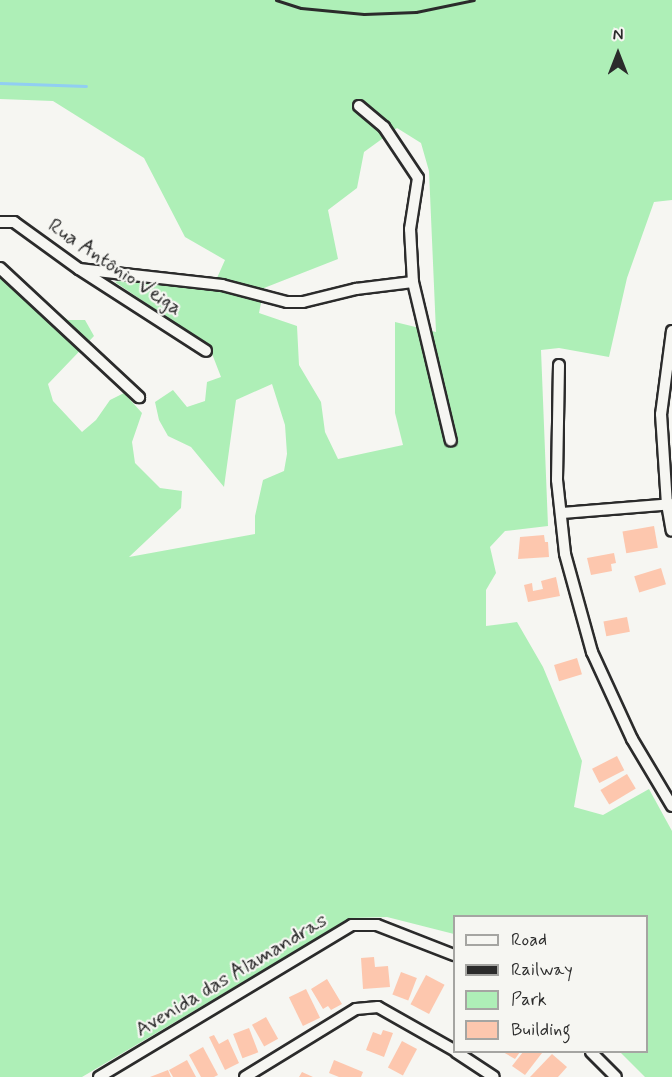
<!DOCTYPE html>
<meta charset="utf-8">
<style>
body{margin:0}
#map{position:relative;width:672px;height:1077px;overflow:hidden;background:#f6f6f2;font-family:Mynerve,sans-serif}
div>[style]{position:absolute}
.green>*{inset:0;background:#aeefb7}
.stream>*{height:3px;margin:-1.5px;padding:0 1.5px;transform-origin:1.5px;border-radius:1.5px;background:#91cef2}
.building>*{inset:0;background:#fdc7ae;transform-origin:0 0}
.roads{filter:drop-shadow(2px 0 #2b2b2b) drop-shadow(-2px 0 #2b2b2b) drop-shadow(0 2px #2b2b2b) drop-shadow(0 -2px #2b2b2b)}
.minor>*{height:10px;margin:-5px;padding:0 5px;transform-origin:5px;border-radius:5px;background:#f6f6f2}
.rail>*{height:3px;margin:-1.5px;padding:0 1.5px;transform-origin:1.5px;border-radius:1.5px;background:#2b2b2b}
span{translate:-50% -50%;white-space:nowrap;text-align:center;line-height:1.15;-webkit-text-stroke:4.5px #f6f6f2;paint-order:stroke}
.street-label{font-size:21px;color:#2b2b2b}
.legend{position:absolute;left:453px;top:915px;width:195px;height:138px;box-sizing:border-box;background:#f6f6f2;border:2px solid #a5a5a2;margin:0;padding:8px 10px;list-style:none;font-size:18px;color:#2b2b2b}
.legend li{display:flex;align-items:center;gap:12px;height:30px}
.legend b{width:30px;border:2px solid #a5a5a2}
.north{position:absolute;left:588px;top:24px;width:60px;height:60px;-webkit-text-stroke:4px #f6f6f2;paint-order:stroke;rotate:0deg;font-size:16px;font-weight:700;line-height:24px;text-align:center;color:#2b2b2b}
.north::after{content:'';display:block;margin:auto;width:21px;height:27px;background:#2b2b2b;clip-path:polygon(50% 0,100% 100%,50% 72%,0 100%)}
</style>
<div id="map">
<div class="green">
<i style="clip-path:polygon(evenodd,0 0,672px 0,672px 200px,654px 202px,627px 278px,609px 357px,559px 348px,541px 350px,548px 526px,505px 531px,490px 547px,496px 573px,486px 590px,486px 626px,517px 622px,543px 667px,582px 761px,574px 807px,603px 815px,649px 789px,672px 831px,672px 1077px,645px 1077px,620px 1052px,646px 1052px,646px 916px,454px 916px,454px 934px,387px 917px,351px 918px,82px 1077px,0 1077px,0 270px,68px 320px,85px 320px,94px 336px,48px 384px,53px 401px,82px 432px,96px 420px,110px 400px,124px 393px,142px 413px,132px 442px,135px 463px,160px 488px,182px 491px,181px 508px,129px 557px,255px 534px,255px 516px,263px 480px,284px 471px,287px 454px,285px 425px,272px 384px,236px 400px,224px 487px,191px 447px,168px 436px,159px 420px,155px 402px,173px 390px,187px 407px,205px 401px,207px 382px,221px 377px,209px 346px,115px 282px,160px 271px,217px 278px,225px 260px,185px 237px,144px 158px,53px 101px,0 99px,0 0,397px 128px,421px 143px,429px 171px,436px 332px,395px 322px,395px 413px,403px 445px,338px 459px,325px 432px,321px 402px,299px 365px,297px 326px,259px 313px,264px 288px,338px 259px,328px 210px,357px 188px,364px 152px,397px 128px)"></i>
</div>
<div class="stream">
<i style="left:0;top:83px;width:86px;rotate:2deg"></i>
</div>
<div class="building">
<i style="left:654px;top:526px;width:22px;height:32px;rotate:80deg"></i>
<i style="clip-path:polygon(544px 535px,545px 542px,548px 542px,549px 557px,518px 559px,520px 537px)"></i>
<i style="clip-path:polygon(614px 553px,616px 563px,611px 564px,612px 571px,591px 575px,587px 558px)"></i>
<i style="left:661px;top:568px;width:17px;height:28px;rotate:73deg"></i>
<i style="clip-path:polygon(556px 577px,560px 596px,528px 602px,524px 585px,532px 583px,533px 591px,543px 589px,541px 581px)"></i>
<i style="left:627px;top:617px;width:15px;height:24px;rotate:79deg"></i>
<i style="left:577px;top:658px;width:17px;height:24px;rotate:73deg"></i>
<i style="left:617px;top:756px;width:16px;height:28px;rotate:63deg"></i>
<i style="left:627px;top:774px;width:17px;height:31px;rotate:59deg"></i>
<i style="clip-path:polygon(374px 957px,375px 967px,388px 966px,390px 987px,363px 989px,361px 958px)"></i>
<i style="left:401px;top:972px;width:17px;height:24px;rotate:21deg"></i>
<i style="left:426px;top:975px;width:21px;height:33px;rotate:28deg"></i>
<i style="clip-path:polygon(327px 979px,342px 1004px,331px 1010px,328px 1006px,323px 1009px,311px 989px)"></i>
<i style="left:306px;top:989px;width:32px;height:19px;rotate:64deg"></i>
<i style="left:266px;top:1017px;width:25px;height:16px;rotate:61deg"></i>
<i style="left:249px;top:1028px;width:26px;height:17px;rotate:69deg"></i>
<i style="clip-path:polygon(383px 1030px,393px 1033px,384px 1057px,366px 1050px,373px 1032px,381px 1035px)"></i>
<i style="clip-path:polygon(214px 1035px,219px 1044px,228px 1039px,239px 1063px,225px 1070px,209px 1037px)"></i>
<i style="left:402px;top:1041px;width:17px;height:30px;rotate:28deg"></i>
<i style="clip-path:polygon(203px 1047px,218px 1075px,214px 1077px,201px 1077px,189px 1055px)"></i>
<i style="clip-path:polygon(503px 1052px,520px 1052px,515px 1059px)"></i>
<i style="clip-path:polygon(523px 1052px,542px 1053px,525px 1075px,512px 1066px)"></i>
<i style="clip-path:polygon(552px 1054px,567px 1067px,558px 1077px,530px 1077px)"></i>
<i style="clip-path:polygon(187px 1060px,196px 1077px,173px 1077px,169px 1070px)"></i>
<i style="clip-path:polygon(334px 1060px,363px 1072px,361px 1077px,339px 1077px,329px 1073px)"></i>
<i style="clip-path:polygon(168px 1070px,171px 1077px,150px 1077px)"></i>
<i style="clip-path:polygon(302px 1072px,313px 1077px,299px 1077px)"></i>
</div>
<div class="roads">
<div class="minor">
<i style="left:359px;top:106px;width:33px;rotate:40deg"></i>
<i style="left:384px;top:127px;width:61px;rotate:56.3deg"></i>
<i style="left:418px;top:178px;width:52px;rotate:98.9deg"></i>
<i style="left:410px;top:229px;width:53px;rotate:86.8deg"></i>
<i style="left:413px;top:282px;width:163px;rotate:76.6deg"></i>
<i style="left:0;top:222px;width:14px"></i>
<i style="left:14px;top:222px;width:80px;rotate:35.9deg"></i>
<i style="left:79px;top:269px;width:151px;rotate:32.8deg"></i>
<i style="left:0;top:268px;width:190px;rotate:42.9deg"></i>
<i style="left:79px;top:269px;width:144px;rotate:6.4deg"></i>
<i style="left:222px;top:285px;width:67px;rotate:14.7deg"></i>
<i style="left:287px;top:302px;width:16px"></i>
<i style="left:303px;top:302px;width:55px;rotate:-13.8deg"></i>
<i style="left:356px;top:289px;width:57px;rotate:-7deg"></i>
<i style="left:672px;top:331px;width:84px;rotate:97.5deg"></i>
<i style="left:661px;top:414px;width:90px;rotate:86.2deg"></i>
<i style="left:667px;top:504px;width:27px;rotate:80deg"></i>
<i style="left:559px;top:365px;width:115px;rotate:91deg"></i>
<i style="left:557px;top:480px;width:74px;rotate:83.8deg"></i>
<i style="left:565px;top:554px;width:102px;rotate:74.6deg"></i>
<i style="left:592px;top:652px;width:96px;rotate:65.3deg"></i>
<i style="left:632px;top:739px;width:78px;rotate:59.2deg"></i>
<i style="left:561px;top:513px;width:111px;rotate:-4.6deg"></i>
<i style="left:456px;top:1052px;width:45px;rotate:33.3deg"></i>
<i style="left:591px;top:1052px;width:35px;rotate:45deg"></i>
<i style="left:99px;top:1077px;width:295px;rotate:-31deg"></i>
<i style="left:352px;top:925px;width:25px"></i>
<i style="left:377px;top:925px;width:83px;rotate:21.3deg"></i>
<i style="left:245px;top:1077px;width:130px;rotate:-31.5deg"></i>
<i style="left:356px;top:1009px;width:22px;rotate:-5deg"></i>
<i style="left:378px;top:1007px;width:87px;rotate:29.5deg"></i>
</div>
</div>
<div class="rail">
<i style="left:276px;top:0;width:26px;rotate:18deg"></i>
<i style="left:301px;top:8px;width:63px;rotate:5.4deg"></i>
<i style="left:364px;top:14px;width:52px;rotate:-2.2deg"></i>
<i style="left:416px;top:12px;width:59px;rotate:-11.7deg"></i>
</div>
<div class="street-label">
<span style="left:115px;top:267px;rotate:34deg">Rua Antônio Veiga</span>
<span style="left:231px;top:975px;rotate:-31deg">Avenida das Alamandras</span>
</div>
<ul class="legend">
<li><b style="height:8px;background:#f6f6f2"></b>Road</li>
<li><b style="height:8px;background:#2b2b2b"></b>Railway</li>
<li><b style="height:16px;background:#aeefb7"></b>Park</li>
<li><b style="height:16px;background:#fdc7ae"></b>Building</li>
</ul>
<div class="north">N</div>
</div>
